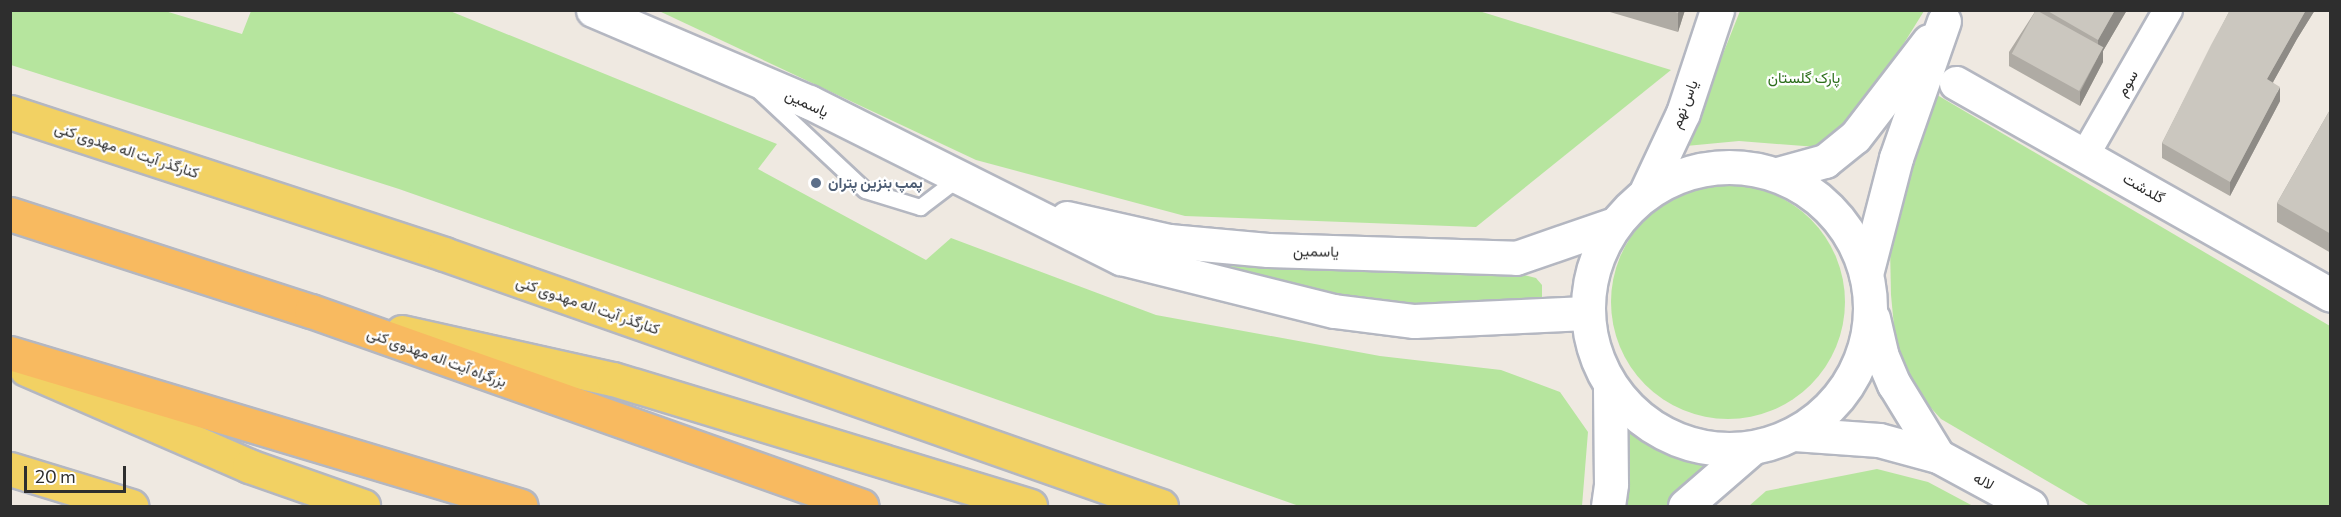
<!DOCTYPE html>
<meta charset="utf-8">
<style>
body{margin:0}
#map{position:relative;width:2341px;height:517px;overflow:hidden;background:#efe9e1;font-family:Commissioner,Vazirmatn,sans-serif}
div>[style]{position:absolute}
.green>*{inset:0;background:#b6e59e}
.round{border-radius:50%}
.roads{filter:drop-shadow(2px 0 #b4b7c1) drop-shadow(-2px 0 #b4b7c1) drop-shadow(0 2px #b4b7c1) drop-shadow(0 -2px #b4b7c1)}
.service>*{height:15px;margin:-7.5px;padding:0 7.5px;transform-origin:7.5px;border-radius:7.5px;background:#fff}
.minor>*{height:28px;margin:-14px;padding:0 14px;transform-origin:14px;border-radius:14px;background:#fff}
.tertiary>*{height:33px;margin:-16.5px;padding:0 16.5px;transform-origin:16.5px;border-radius:16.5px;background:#fff}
.tertiary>.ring{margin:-16.5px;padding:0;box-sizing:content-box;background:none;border:33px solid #fff;border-radius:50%}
.primary>*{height:33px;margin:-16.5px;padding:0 16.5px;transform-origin:16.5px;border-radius:16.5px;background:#f2d163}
.trunk>*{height:33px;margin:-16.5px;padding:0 16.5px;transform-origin:16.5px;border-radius:16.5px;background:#f8ba60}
.wall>*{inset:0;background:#afaba4}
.shaded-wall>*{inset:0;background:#8e8b86}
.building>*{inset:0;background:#cbc7bf;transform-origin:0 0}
.dots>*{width:16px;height:16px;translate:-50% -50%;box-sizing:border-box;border:3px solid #fff;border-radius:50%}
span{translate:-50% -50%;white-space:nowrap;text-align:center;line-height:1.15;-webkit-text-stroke:4.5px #fff;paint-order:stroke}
.park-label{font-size:15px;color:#2c6e1b}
.street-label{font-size:15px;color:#2e2e2e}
.service-label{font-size:15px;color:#4e5e75;font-weight:700}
.left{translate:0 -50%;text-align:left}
.frame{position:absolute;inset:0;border:12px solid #2e2e2e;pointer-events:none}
.scale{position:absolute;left:24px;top:466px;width:102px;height:27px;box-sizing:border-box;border:3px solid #2e2e2e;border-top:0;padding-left:8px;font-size:18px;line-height:21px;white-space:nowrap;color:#2e2e2e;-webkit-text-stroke:4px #fff;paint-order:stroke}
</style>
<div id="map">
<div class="green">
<i style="clip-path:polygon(11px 10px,165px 11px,242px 34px,251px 11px,450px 11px,777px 144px,758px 169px,926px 260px,951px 238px,1156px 315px,1380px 356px,1501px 370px,1560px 392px,1588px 432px,1582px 506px,1299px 506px,399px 189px,11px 65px)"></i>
<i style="clip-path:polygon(659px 11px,1479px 11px,1671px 70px,1476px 227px,1185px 216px,976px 160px)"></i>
<i style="clip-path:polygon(1740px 11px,1924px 11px,1850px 130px,1817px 147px,1739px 141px,1686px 146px,1682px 141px,1713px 79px)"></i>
<i style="clip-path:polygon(1932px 92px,2330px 326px,2330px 506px,2090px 506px,1941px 419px,1920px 396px,1902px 366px,1896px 347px,1891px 295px,1890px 247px,1898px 192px)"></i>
<i class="round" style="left:1611px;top:185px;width:234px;height:234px"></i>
<i style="clip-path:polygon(1102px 238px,1511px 272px,1536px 278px,1542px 285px,1542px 299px,1398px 311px)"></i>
<i style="clip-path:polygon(1620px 418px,1640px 435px,1678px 452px,1717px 461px,1705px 476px,1666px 506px,1622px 506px)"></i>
<i style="clip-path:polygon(1877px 469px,1928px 482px,1973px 506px,1749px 506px,1766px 491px)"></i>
</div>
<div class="roads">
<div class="service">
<i style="left:758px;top:90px;width:146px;rotate:43.1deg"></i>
<i style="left:865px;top:190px;width:58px;rotate:17.2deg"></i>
<i style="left:920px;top:207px;width:48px;rotate:-37.3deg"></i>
</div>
<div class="minor">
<i style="left:2085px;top:155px;width:167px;rotate:-60.2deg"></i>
</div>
<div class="tertiary">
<i style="left:593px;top:10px;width:235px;rotate:23.1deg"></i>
<i style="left:809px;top:102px;width:349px;rotate:26.6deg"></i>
<i style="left:1121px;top:258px;width:219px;rotate:14deg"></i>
<i style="left:1334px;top:311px;width:81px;rotate:7.1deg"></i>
<i style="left:1414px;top:321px;width:172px;rotate:-2.7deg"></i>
<i style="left:1956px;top:83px;width:430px;rotate:29.5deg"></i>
<i class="ring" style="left:1588px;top:167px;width:249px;height:249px"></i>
<i style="left:1778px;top:174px;width:49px;rotate:-15.5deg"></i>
<i style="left:1825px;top:161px;width:38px;rotate:-39deg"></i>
<i style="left:1855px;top:137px;width:121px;rotate:-52.4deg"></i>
<i style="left:1645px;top:194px;width:89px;rotate:-64.9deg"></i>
<i style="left:1683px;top:113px;width:108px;rotate:-71.7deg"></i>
<i style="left:1067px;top:218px;width:105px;rotate:12.7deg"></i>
<i style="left:1169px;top:241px;width:99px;rotate:5.2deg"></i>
<i style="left:1268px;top:250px;width:248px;rotate:1.8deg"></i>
<i style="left:1516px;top:258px;width:104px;rotate:-19.1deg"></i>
<i style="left:1866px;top:274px;width:120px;rotate:-75.5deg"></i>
<i style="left:1896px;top:158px;width:145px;rotate:-70.7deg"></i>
<i style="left:1873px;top:318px;width:37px;rotate:77deg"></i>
<i style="left:1881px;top:354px;width:33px;rotate:67deg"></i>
<i style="left:1894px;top:384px;width:84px;rotate:58.6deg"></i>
<i style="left:1794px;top:434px;width:85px;rotate:4deg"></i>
<i style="left:1879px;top:440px;width:61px;rotate:15.2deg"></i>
<i style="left:1938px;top:456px;width:105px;rotate:28.5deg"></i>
<i style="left:1608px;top:506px;width:22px;rotate:-82deg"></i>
<i style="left:1611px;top:484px;width:98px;rotate:-90.6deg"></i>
<i style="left:1685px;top:506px;width:89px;rotate:-40.9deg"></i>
</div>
<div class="primary">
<i style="left:10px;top:112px;width:457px;rotate:18.1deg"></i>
<i style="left:444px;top:254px;width:760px;rotate:19.36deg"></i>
<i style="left:402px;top:332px;width:216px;rotate:12.6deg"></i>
<i style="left:613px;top:379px;width:436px;rotate:16.9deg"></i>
<i style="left:26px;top:369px;width:243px;rotate:23.5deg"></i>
<i style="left:249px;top:466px;width:121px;rotate:19.3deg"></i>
<i style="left:10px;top:469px;width:127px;rotate:17deg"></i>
</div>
<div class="trunk">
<i style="left:10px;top:214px;width:316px;rotate:17.9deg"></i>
<i style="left:311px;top:311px;width:584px;rotate:19.49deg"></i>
<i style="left:10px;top:353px;width:533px;rotate:16.67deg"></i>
</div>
</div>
<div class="wall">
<i style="clip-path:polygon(1603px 10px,1685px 10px,1678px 32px)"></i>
<i style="clip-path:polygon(2036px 10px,2127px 10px,2103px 51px,2103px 62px,2080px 106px,2009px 66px,2009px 52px)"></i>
<i style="clip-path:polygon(2230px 10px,2315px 10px,2297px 39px,2273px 82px,2280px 101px,2230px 196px,2162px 158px,2162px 143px)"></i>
<i style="clip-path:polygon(2331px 108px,2331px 253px,2277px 222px,2277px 203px)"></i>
</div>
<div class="shaded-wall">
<i style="clip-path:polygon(1679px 10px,1685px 10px,1678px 32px,1678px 13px)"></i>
<i style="clip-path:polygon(2115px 10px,2127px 10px,2103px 51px,2103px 62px,2080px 106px,2080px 92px,2098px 57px,2098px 40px)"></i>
<i style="clip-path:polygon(2306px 10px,2315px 10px,2297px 39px,2267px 93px,2267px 79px)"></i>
<i style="clip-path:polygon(2280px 87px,2280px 101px,2230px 196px,2230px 182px)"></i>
</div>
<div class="building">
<i style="clip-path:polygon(1669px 10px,1679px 10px,1678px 13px)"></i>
<i style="left:2036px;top:10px;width:77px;height:50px;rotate:29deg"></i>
<i style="clip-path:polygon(2046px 10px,2115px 10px,2098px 40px)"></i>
<i style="clip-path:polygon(2230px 10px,2306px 10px,2267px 79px,2280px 87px,2230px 182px,2162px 143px,2211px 45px)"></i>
<i style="clip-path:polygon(2331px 108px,2331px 234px,2277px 203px)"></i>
</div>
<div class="dots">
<i style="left:816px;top:183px;background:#5c6f8a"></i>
</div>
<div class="park-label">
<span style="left:1804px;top:78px">پارک گلستان</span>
</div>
<div class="street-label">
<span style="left:2127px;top:83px;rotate:-60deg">سوم</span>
<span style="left:807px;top:103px;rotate:25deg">یاسمین</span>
<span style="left:1684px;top:104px;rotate:-69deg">یاس نهم</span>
<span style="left:127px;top:150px;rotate:18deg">کنارگذر آیت اله مهدوی کنی</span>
<span style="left:2144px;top:188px;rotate:30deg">گلدشت</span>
<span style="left:1316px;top:251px;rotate:1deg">یاسمین</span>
<span style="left:588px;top:305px;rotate:19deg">کنارگذر آیت اله مهدوی کنی</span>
<span style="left:437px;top:357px;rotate:20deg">بزرگراه آیت اله مهدوی کنی</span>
<span style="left:1984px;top:481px;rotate:29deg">لاله</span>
</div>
<div class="service-label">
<span class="left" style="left:828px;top:183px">پمپ بنزین پتران</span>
</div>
<div class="frame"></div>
<div class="scale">20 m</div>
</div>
